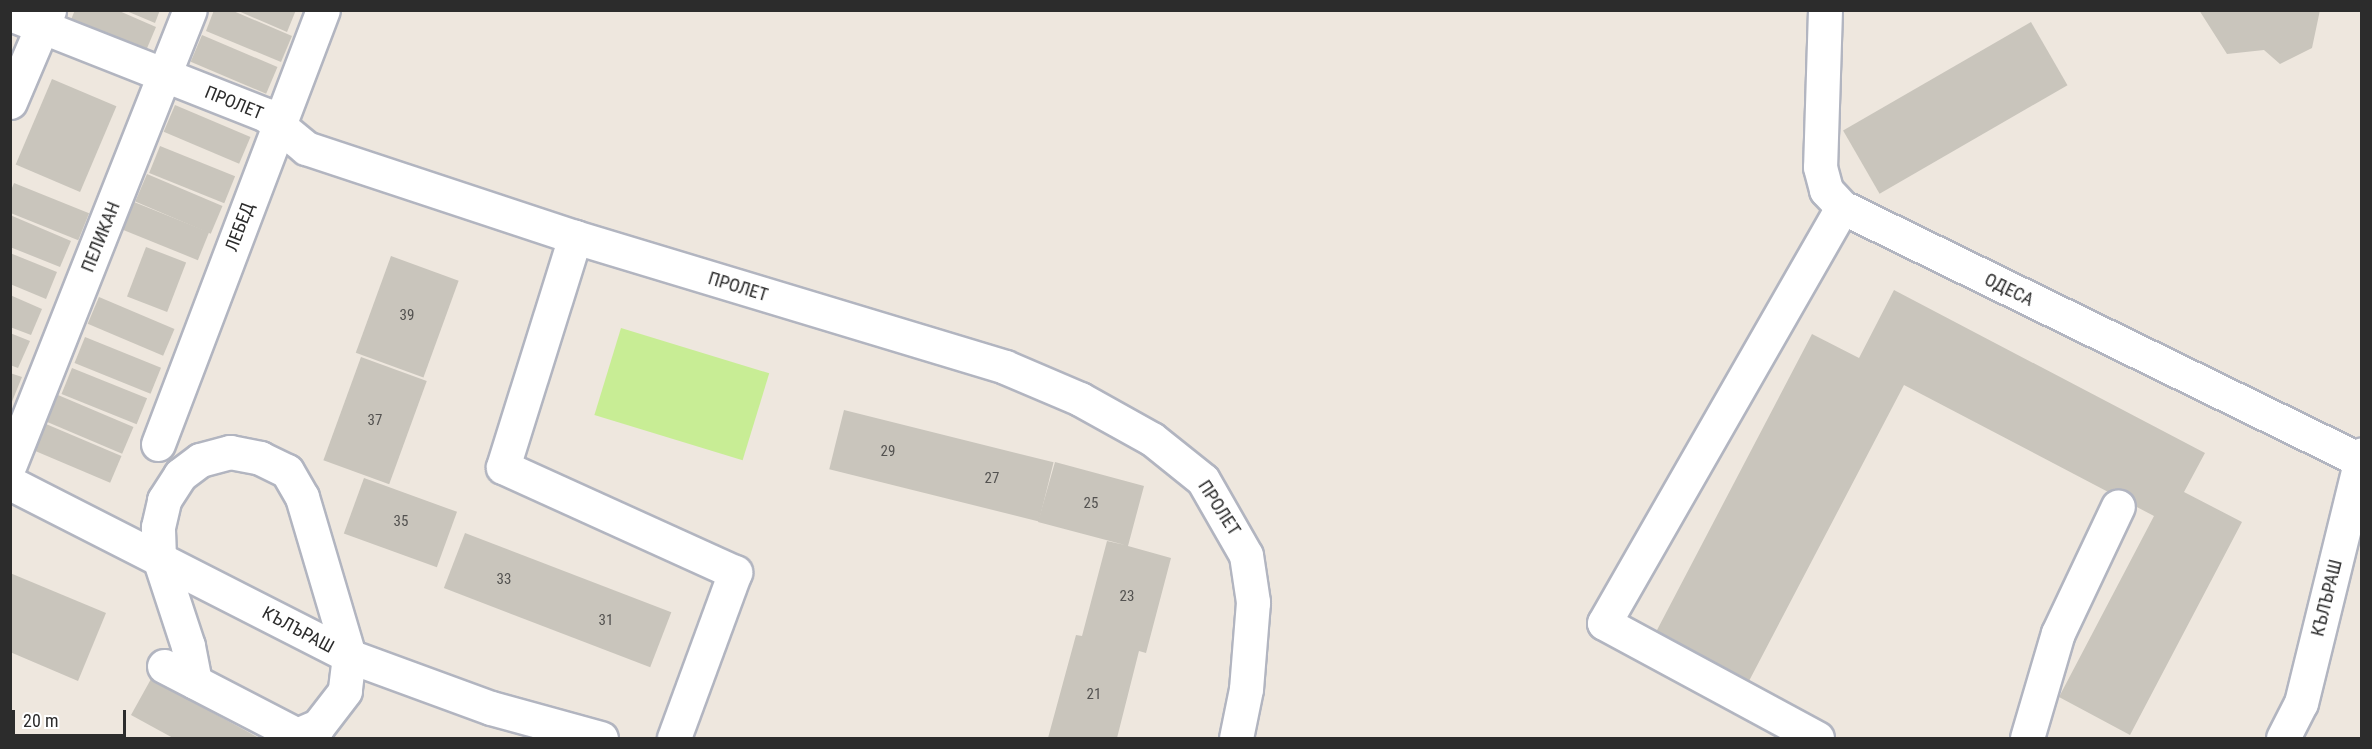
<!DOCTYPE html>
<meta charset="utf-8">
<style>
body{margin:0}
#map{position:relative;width:2372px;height:749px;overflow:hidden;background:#eee7de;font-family:"Roboto Condensed",sans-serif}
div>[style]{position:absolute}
.pitch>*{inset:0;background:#c8ed95;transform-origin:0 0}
.building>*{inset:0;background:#c9c5bc;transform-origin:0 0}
.roads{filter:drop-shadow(2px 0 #b2b5c0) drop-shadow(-2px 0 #b2b5c0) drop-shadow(0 2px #b2b5c0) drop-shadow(0 -2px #b2b5c0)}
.minor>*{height:33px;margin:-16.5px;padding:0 16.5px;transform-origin:16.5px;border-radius:16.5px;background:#fff}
span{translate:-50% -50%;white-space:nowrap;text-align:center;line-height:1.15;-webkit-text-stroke:4.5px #fff;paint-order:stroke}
.number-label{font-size:15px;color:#535250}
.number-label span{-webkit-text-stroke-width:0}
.street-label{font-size:18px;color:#2c2c2c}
.frame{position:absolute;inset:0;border:12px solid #2c2c2c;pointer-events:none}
.scale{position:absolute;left:12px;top:710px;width:114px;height:27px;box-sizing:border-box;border:3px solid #2c2c2c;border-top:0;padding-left:8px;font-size:18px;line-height:21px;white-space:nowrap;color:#2c2c2c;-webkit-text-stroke:4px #fff;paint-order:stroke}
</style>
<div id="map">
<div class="pitch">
<i style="left:621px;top:328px;width:155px;height:91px;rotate:17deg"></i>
</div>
<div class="building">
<i style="clip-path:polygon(75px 10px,117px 10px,156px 27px,145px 53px,70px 22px)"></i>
<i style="clip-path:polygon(124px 10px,160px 10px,155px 23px)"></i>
<i style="clip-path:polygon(214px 10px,231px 10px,292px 36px,281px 62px,206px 31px)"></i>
<i style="clip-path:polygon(236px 10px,296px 10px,287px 32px)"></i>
<i style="clip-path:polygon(2199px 10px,2320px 10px,2312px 48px,2280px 64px,2264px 50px,2227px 54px)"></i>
<i style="left:2031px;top:22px;width:73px;height:217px;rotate:60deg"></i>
<i style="left:202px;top:35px;width:82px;height:29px;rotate:23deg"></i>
<i style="left:52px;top:79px;width:70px;height:93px;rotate:23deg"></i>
<i style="left:175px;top:105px;width:82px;height:29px;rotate:23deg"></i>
<i style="left:160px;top:146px;width:81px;height:29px;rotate:22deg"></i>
<i style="left:147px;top:174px;width:82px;height:30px;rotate:23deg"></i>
<i style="left:14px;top:183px;width:81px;height:29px;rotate:22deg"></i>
<i style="left:134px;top:202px;width:81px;height:30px;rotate:22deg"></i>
<i style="clip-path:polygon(10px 215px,71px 241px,60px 267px,10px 247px)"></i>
<i style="left:146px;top:247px;width:43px;height:53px;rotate:21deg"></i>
<i style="clip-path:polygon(10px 253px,57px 272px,46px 299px,10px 284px)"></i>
<i style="left:391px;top:256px;width:72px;height:103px;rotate:20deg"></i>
<i style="clip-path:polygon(1894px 290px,2205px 453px,2184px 492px,2242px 522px,2130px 735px,2059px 697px,2154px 516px,1904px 385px,1749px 681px,1656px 632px,1812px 334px,1859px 358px)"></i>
<i style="clip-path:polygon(10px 295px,42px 309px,31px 335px,10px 327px)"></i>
<i style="left:99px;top:297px;width:82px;height:29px;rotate:23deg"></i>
<i style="clip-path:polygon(10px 333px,30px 341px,18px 368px,10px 365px)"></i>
<i style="left:85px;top:337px;width:82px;height:28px;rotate:22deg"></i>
<i style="left:361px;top:357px;width:70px;height:110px;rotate:20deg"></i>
<i style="left:72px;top:368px;width:81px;height:28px;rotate:22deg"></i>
<i style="clip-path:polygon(10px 373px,22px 377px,11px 404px,10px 404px)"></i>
<i style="left:58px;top:395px;width:82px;height:29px;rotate:23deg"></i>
<i style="left:844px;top:410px;width:216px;height:61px;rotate:14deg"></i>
<i style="left:46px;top:424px;width:82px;height:29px;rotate:23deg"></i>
<i style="clip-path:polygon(1055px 462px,1144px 486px,1128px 546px,1171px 558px,1146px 653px,1139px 651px,1117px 738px,1048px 738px,1076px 635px,1082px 636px,1107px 541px,1125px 545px,1038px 522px)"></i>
<i style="left:364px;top:478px;width:99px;height:59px;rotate:20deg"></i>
<i style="left:465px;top:533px;width:221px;height:59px;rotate:21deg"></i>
<i style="clip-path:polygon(10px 573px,106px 613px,78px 681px,10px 652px)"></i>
<i style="clip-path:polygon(151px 679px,259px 738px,173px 738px,131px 715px)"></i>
</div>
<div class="roads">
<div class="minor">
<i style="left:1825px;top:10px;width:157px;rotate:91.8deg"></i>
<i style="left:1820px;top:167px;width:24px;rotate:75deg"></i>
<i style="left:1826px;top:190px;width:23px;rotate:47deg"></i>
<i style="left:1842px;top:207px;width:576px;rotate:26.03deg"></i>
<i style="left:10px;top:14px;width:275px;rotate:21.5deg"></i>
<i style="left:266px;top:115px;width:52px;rotate:39.5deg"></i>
<i style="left:306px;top:148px;width:283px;rotate:18.3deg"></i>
<i style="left:575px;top:237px;width:449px;rotate:16.8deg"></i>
<i style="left:1005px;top:367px;width:82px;rotate:23.1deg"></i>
<i style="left:1080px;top:399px;width:82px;rotate:29.1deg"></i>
<i style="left:1152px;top:439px;width:65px;rotate:38.8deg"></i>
<i style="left:1203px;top:480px;width:86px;rotate:60.2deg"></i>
<i style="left:1246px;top:555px;width:48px;rotate:81.5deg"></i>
<i style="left:1253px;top:602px;width:87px;rotate:94.6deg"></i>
<i style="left:1246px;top:689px;width:50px;rotate:101.5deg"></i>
<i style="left:10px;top:102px;width:100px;rotate:-67deg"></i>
<i style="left:575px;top:237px;width:241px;rotate:107.4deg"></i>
<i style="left:503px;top:467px;width:255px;rotate:24.4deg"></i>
<i style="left:735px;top:572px;width:177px;rotate:110.2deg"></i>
<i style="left:158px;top:444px;width:464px;rotate:-69.2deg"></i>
<i style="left:10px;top:464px;width:488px;rotate:-68.4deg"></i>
<i style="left:10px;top:483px;width:381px;rotate:27deg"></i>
<i style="left:349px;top:656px;width:151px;rotate:20.1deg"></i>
<i style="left:491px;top:708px;width:114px;rotate:15.3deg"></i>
<i style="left:164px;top:666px;width:157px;rotate:27.4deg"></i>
<i style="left:195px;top:682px;width:37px;rotate:-101deg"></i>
<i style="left:188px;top:646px;width:93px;rotate:-108.2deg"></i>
<i style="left:159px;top:558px;width:31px;rotate:-92deg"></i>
<i style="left:158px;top:527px;width:28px;rotate:-77deg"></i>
<i style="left:164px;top:500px;width:30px;rotate:-57deg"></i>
<i style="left:180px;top:475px;width:25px;rotate:-37deg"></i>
<i style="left:200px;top:460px;width:31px;rotate:-15deg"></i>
<i style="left:230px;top:452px;width:31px;rotate:11deg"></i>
<i style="left:260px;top:458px;width:30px;rotate:26deg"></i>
<i style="left:287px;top:471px;width:30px;rotate:60deg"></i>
<i style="left:302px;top:497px;width:166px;rotate:73.5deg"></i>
<i style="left:349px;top:656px;width:35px;rotate:97deg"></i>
<i style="left:345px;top:691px;width:44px;rotate:127.6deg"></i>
<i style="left:318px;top:726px;width:23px;rotate:157deg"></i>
<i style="left:1817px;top:738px;width:242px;rotate:-151.6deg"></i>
<i style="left:1604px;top:623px;width:479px;rotate:-60.2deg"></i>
<i style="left:2027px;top:738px;width:109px;rotate:-73.6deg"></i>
<i style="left:2058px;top:633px;width:140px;rotate:-64.7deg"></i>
<i style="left:2283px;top:738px;width:39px;rotate:-63deg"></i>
<i style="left:2301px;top:703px;width:256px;rotate:-76.2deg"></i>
</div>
</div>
<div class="number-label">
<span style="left:407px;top:316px">39</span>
<span style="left:375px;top:421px">37</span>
<span style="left:888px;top:452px">29</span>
<span style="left:992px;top:479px">27</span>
<span style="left:1091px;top:504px">25</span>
<span style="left:401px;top:522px">35</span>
<span style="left:504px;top:580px">33</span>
<span style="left:1127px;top:597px">23</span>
<span style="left:606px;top:621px">31</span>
<span style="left:1094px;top:695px">21</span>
</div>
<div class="street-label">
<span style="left:234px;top:103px;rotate:22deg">ПРОЛЕТ</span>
<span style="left:240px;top:227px;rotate:-69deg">ЛЕБЕД</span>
<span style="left:101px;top:237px;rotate:-68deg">ПЕЛИКАН</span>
<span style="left:738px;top:287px;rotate:17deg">ПРОЛЕТ</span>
<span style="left:2009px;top:290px;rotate:26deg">ОДЕСА</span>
<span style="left:1219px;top:508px;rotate:57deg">ПРОЛЕТ</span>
<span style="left:2327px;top:598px;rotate:-76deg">КЪЛЪРАШ</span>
<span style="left:298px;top:630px;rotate:28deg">КЪЛЪРАШ</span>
</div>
<div class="frame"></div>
<div class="scale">20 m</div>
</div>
